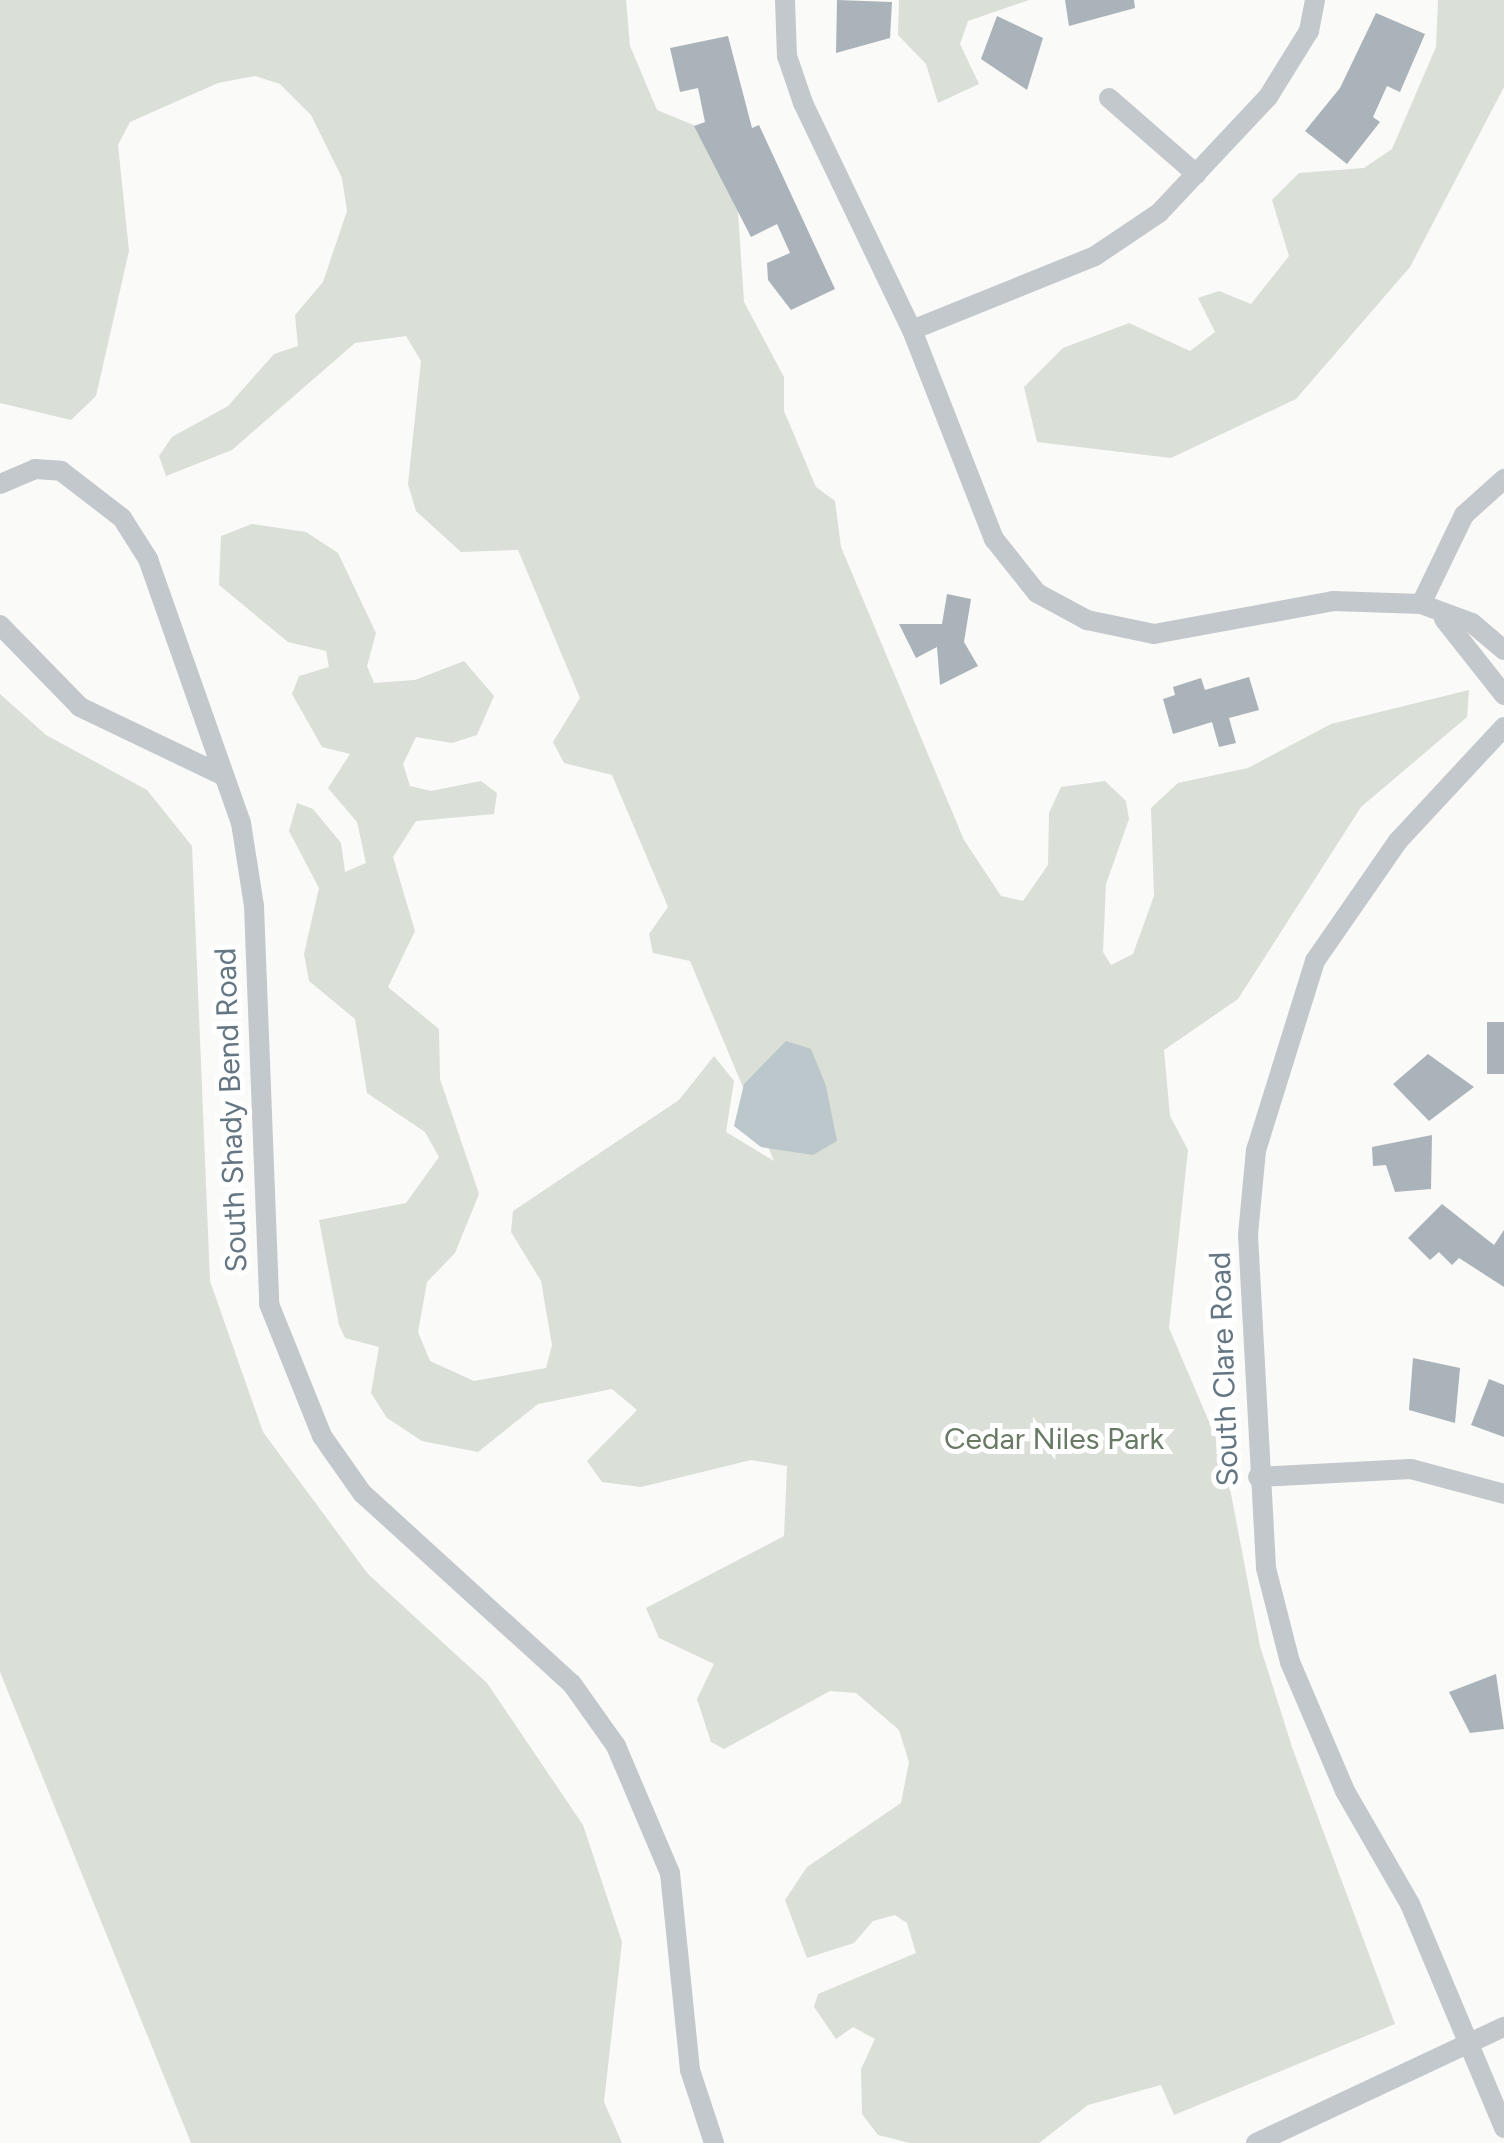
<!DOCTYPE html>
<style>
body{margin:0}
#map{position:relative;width:1504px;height:2143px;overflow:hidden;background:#fafaf8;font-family:Figtree,sans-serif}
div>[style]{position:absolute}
.green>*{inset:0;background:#dadfd7}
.water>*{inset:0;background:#bbc7cb}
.building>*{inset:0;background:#aab3b9;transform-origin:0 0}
.minor>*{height:20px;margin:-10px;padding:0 10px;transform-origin:10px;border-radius:10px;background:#c3c8cc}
span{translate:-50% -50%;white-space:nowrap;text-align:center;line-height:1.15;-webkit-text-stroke:10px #fff;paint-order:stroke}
.street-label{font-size:30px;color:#657683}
.park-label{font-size:30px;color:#687a64}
</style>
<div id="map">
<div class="green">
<i style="clip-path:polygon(0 0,626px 0,630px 46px,657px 110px,703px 129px,738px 212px,744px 302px,784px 377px,784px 411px,816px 487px,835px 501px,841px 547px,964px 840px,1001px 896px,1023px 901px,1048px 865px,1049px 813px,1061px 787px,1105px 781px,1126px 801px,1129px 819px,1106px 884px,1103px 952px,1111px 965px,1133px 954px,1154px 896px,1151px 808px,1178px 783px,1248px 768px,1331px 724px,1469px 690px,1467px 717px,1361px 807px,1238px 999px,1164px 1050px,1170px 1116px,1188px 1150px,1169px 1328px,1224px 1457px,1260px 1646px,1293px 1750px,1395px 2024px,1174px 2115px,1161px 2085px,1088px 2105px,1039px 2143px,910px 2143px,878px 2135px,862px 2114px,861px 2069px,875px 2039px,853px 2027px,836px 2039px,814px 2007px,818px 1994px,916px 1953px,907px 1923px,895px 1915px,873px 1921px,854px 1943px,807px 1958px,785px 1900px,807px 1867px,901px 1803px,909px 1762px,899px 1730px,856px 1693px,830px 1691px,724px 1749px,711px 1742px,697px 1699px,714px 1664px,659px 1638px,646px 1608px,784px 1536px,787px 1466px,751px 1460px,641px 1487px,602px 1482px,587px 1461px,637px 1410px,612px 1389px,538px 1404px,478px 1452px,422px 1441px,387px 1418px,371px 1393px,379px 1347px,345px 1338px,339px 1325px,319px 1220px,406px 1203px,439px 1157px,425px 1132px,367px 1093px,355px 1019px,309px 981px,304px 954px,319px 888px,289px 831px,297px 803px,313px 809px,341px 843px,345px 872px,366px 863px,357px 822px,328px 788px,350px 754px,322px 747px,292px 694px,299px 676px,329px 667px,326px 651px,288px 642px,219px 585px,221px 536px,252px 524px,306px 532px,338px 553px,376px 633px,367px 666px,374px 683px,415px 680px,464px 661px,494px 696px,477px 735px,452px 743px,416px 737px,403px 764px,410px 786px,431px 791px,481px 781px,497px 793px,494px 814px,416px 821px,393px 857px,415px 931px,388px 987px,439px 1029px,440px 1079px,479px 1194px,455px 1253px,427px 1282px,418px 1332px,430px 1361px,474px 1381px,546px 1368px,552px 1345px,541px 1281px,511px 1232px,513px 1211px,679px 1100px,714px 1056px,734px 1081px,726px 1132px,774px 1161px,690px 961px,653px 953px,649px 934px,668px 907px,612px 775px,564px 763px,553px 742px,580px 698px,518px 550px,461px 552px,416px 511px,408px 484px,421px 361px,406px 336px,355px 343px,232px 450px,166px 476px,159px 456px,172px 437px,228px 406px,274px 354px,298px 346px,295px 315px,323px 282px,347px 211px,342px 178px,311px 115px,280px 84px,255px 76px,218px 83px,130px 122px,118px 145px,129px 251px,96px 396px,71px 420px,0 403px)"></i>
<i style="clip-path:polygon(899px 0,1029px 0,968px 21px,960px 44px,979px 84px,938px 103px,926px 64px,898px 35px)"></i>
<i style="clip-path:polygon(1438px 0,1504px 0,1504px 87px,1410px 267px,1296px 399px,1171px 458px,1037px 442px,1024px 387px,1063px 348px,1129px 323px,1190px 351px,1215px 332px,1198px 298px,1219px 291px,1251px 304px,1289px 256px,1272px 200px,1299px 173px,1364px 168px,1392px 149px,1436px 47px)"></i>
<i style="clip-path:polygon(0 694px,46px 735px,147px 790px,192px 846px,210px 1281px,263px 1432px,368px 1574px,487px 1683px,583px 1825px,622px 1942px,604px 2102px,622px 2143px,191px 2143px,0 1672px)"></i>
</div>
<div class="water">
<i style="clip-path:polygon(786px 1041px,811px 1049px,826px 1086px,837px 1141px,813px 1155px,761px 1147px,734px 1126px,744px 1084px)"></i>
</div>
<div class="building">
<i style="clip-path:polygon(837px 0,892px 2px,890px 38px,836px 53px)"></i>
<i style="clip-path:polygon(1065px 0,1134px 0,1135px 8px,1069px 26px)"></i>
<i style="clip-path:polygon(1376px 13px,1425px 34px,1400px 92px,1387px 86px,1373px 117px,1380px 122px,1347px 164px,1305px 131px,1340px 88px)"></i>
<i style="clip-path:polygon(997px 16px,1043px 38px,1027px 90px,981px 59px)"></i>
<i style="clip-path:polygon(728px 36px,752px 128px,759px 125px,835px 289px,791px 310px,768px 280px,767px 263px,790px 253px,777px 224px,751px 237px,694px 126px,705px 122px,698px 88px,680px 92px,670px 48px)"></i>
<i style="clip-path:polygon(947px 594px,971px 599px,964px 642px,978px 666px,940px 685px,937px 647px,916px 658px,899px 624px,942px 624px)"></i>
<i style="clip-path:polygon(1249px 677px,1259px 710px,1229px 718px,1236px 743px,1219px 747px,1212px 722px,1173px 734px,1163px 699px,1175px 695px,1173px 687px,1201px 678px,1205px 690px)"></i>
<i style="left:1487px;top:1022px;width:17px;height:52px"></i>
<i style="clip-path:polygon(1428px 1054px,1474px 1087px,1429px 1121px,1393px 1084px)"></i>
<i style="clip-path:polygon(1432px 1135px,1431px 1189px,1395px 1192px,1386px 1165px,1373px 1166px,1372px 1147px)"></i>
<i style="clip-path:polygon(1442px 1204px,1494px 1245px,1504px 1230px,1504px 1287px,1459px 1258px,1452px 1265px,1439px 1252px,1430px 1260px,1408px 1238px)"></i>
<i style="clip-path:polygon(1413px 1358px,1460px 1368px,1455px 1423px,1409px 1410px)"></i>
<i style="clip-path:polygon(1489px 1379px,1504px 1385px,1504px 1437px,1471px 1425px)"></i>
<i style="clip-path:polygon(1496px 1674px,1504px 1729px,1470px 1733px,1449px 1692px)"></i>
</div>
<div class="minor">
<i style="left:785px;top:0;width:56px;rotate:88deg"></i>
<i style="left:787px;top:56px;width:50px;rotate:71.2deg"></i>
<i style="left:803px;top:103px;width:252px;rotate:64.4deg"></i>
<i style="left:912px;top:330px;width:225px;rotate:68.6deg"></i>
<i style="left:994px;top:539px;width:69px;rotate:51.5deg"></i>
<i style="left:1037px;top:593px;width:57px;rotate:28.4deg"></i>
<i style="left:1087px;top:620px;width:68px;rotate:11.8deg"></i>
<i style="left:1154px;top:634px;width:182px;rotate:-10.4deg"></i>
<i style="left:1333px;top:601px;width:88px;rotate:2deg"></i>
<i style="left:1421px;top:604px;width:54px;rotate:20.4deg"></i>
<i style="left:1472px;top:623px;width:42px;rotate:40.2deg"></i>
<i style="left:1109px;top:98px;width:116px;rotate:41.1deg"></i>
<i style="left:912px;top:330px;width:197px;rotate:-22deg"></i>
<i style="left:1095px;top:256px;width:77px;rotate:-33.9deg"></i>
<i style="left:1159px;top:213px;width:159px;rotate:-46.8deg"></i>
<i style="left:1268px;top:97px;width:78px;rotate:-58.2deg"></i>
<i style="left:1309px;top:31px;width:32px;rotate:-79deg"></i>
<i style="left:0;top:484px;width:38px;rotate:-23deg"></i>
<i style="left:35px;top:469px;width:26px;rotate:4deg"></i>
<i style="left:61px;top:471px;width:77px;rotate:37.6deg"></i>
<i style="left:122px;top:518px;width:49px;rotate:57.6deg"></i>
<i style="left:148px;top:559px;width:280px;rotate:70.6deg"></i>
<i style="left:241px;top:823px;width:84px;rotate:81.1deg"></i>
<i style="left:254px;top:906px;width:398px;rotate:87.8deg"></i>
<i style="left:269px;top:1304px;width:142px;rotate:68.1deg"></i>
<i style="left:322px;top:1436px;width:70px;rotate:54.9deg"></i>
<i style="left:362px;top:1493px;width:284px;rotate:42.3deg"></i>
<i style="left:572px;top:1684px;width:76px;rotate:54.6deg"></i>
<i style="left:616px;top:1746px;width:138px;rotate:67deg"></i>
<i style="left:670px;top:1873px;width:198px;rotate:84.2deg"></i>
<i style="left:690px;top:2070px;width:77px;rotate:71.8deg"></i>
<i style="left:1421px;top:604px;width:99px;rotate:-64.2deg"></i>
<i style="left:1464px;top:515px;width:54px;rotate:-42deg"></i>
<i style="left:1444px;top:619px;width:97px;rotate:51.7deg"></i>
<i style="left:0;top:625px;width:115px;rotate:45.7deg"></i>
<i style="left:80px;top:707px;width:155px;rotate:25.6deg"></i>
<i style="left:1504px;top:727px;width:156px;rotate:132.9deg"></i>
<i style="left:1398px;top:841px;width:146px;rotate:124.7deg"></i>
<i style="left:1315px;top:961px;width:198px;rotate:107.3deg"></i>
<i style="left:1256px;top:1150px;width:85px;rotate:95.4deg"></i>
<i style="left:1248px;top:1235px;width:333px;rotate:86.9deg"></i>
<i style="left:1266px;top:1568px;width:97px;rotate:75.7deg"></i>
<i style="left:1290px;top:1662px;width:140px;rotate:66.9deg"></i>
<i style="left:1345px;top:1791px;width:130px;rotate:60.1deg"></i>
<i style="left:1410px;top:1904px;width:243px;rotate:67.2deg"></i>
<i style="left:1258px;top:1477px;width:153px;rotate:-3deg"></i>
<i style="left:1411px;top:1469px;width:96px;rotate:15deg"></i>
<i style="left:1256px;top:2143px;width:274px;rotate:-25.1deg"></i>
</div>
<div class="street-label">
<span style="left:231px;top:1110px;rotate:-92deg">South Shady Bend Road</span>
<span style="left:1224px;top:1369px;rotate:-92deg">South Clare Road</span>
</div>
<div class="park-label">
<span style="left:1054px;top:1439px">Cedar Niles Park</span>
</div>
</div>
